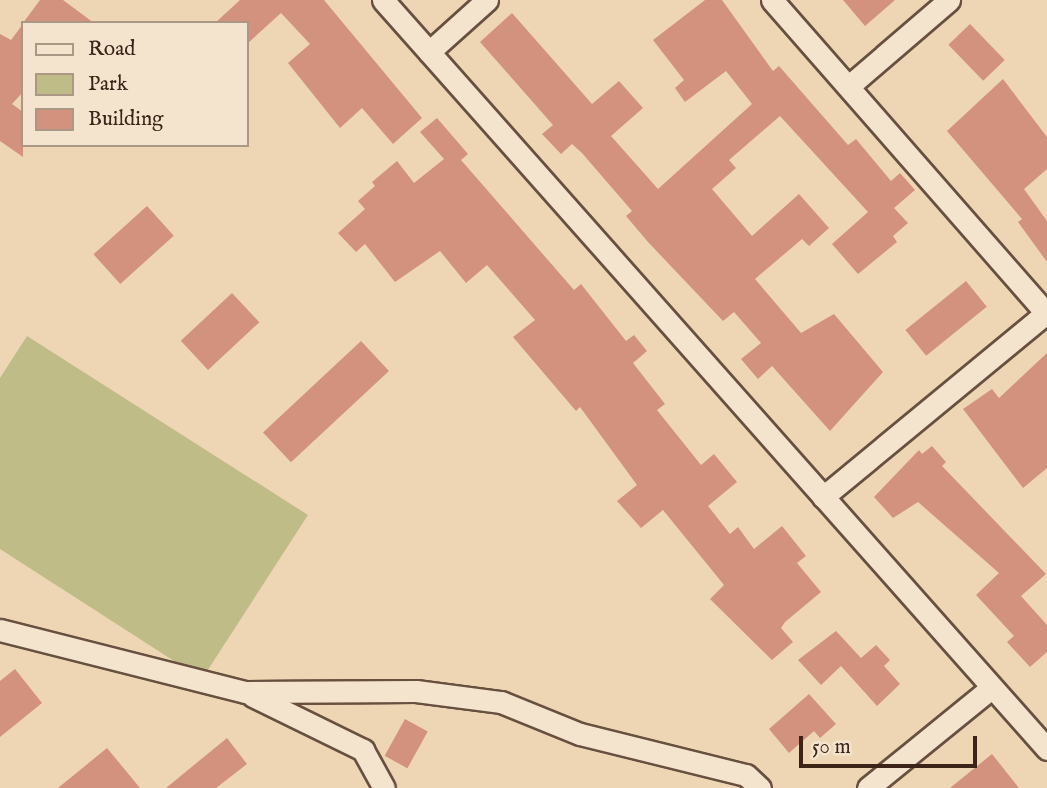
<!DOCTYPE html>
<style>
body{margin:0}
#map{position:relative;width:1047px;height:788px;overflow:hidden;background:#eed6b4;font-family:"IM FELL English",serif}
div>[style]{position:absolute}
.green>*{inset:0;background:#c0bc87}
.building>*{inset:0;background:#d2927e;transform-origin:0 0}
.roads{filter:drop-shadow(2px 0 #685040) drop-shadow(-2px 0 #685040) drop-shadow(0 2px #685040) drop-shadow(0 -2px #685040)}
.street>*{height:21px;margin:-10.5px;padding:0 10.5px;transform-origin:10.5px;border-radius:10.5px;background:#f4e4ce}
span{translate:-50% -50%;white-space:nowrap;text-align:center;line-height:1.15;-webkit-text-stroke:5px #f4e4ce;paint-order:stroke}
.legend{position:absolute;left:21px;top:21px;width:228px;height:126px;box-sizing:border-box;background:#f4e4ce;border:2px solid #aa9786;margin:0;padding:9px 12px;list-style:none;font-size:21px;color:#3c2419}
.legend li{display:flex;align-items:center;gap:14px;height:35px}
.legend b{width:35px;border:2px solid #aa9786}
.scale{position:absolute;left:799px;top:736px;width:178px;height:32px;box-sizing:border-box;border:4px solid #3c2419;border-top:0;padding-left:9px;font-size:21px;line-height:24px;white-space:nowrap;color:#3c2419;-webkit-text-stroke:5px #f4e4ce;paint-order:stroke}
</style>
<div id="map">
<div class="green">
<i style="clip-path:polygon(27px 336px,308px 515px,202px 679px,0 549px,0 378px)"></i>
</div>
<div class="building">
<i style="clip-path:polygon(40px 0,63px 0,94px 23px,23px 23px)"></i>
<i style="clip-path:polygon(240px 0,324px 0,422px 118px,393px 144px,362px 108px,340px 128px,288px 63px,310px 44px,281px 13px,247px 44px,247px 23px,215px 23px)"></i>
<i style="clip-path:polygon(705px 0,722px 0,773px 71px,779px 66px,848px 145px,856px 139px,891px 181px,900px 173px,915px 190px,894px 208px,908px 223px,893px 236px,897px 242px,858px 274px,832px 244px,868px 212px,780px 116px,729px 160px,736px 168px,712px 189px,752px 236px,799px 194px,829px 228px,809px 246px,802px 239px,755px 279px,801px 333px,834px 314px,883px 372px,830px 431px,772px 366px,758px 379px,741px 359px,761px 343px,734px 312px,723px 321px,648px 242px,626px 216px,632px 211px,582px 153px,572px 144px,561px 154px,542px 134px,553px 125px,480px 42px,512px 13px,592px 104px,619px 81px,643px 108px,611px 136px,658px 189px,752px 104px,726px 71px,685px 102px,675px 88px,684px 80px,653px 40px)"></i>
<i style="clip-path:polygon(843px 0,895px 0,865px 26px)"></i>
<i style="clip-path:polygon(23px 24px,23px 92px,12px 104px,23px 112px,23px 157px,0 141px,0 34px,11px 40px)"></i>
<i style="left:970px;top:24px;width:50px;height:30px;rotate:46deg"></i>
<i style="clip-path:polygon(1003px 79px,1047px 137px,1047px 169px,1024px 189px,1047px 221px,1047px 262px,1018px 222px,1022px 219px,947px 131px)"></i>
<i style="clip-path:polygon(437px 118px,468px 154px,461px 160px,574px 290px,581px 284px,626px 341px,634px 335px,647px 351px,633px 363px,665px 404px,657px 410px,701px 465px,714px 454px,737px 482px,708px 506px,730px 534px,738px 527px,754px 549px,782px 526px,806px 556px,797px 563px,821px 592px,785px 622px,781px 628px,793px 642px,772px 660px,710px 599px,724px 585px,663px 510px,641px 528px,617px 501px,637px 485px,580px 407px,576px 411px,513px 337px,535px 320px,487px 265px,466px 283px,440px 251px,395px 282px,365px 244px,356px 252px,338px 233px,365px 209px,358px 201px,375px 186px,372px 182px,397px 161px,414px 183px,444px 159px,420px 132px)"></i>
<i style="left:147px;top:206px;width:40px;height:72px;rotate:48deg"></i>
<i style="left:966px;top:281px;width:33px;height:78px;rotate:51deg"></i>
<i style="left:232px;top:293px;width:40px;height:70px;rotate:47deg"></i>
<i style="left:361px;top:341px;width:41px;height:134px;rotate:47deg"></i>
<i style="clip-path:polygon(1047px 353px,1047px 468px,1023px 488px,963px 409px,992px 389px,999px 398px)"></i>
<i style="clip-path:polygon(932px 446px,946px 462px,942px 466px,1046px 574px,1021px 596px,1047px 625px,1047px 652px,1030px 667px,1007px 642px,1014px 636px,976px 595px,999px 573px,918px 502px,893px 518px,874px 497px,919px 450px,922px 454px)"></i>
<i style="clip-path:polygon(836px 631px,861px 658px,876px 645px,890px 660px,884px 666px,900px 684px,877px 706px,841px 666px,821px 685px,798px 660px)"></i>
<i style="clip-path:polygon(15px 669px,42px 703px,0 737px,0 681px)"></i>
<i style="clip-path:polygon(809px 694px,836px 724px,820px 738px,814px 731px,789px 753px,769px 729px)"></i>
<i style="left:405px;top:719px;width:26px;height:42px;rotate:29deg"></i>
<i style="clip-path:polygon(227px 738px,247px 764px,216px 788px,166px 788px)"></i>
<i style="clip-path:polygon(107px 748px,140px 788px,58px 788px)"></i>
<i style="clip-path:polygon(992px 754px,1019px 788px,950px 788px)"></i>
</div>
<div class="roads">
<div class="street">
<i style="left:383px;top:0;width:1001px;rotate:48.44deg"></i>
<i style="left:772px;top:0;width:417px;rotate:48.8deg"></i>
<i style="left:429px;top:52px;width:78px;rotate:-41.9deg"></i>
<i style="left:849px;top:86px;width:132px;rotate:-40.7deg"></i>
<i style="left:823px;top:497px;width:289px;rotate:-39.5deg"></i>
<i style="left:0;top:630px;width:253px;rotate:14.2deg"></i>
<i style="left:245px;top:692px;width:171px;rotate:-0.3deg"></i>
<i style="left:416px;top:691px;width:86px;rotate:7.4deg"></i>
<i style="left:501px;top:702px;width:85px;rotate:22.1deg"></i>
<i style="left:580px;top:734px;width:171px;rotate:13.9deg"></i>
<i style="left:746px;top:775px;width:19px;rotate:43deg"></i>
<i style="left:253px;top:696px;width:123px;rotate:26.1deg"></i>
<i style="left:363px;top:750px;width:43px;rotate:61.1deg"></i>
<i style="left:868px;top:788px;width:157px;rotate:-39.1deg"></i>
</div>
</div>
<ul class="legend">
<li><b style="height:9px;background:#f4e4ce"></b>Road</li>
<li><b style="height:19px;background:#c0bc87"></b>Park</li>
<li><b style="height:19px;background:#d2927e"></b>Building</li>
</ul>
<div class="scale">50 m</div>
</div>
